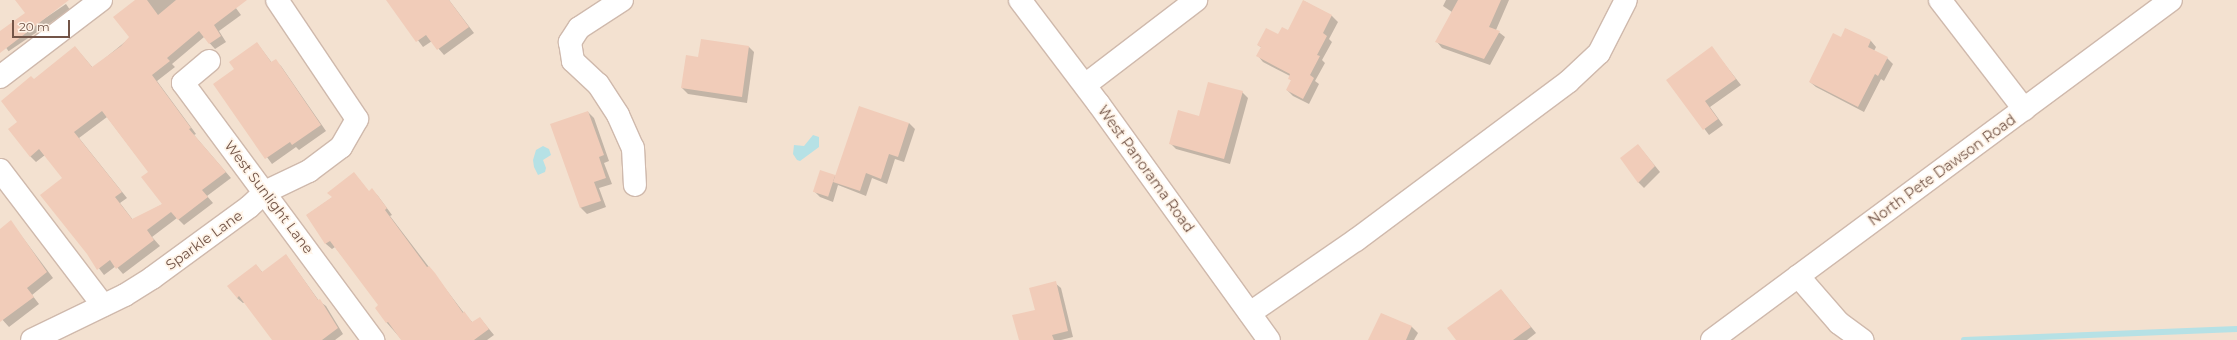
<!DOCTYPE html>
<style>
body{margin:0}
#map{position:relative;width:2237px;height:340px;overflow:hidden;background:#fcf0e2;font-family:Montserrat,sans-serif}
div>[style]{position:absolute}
.residential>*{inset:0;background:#f3e1d0;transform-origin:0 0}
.water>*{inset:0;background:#b6e1e5}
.shadow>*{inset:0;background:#0003;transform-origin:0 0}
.stream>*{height:6px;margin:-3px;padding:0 3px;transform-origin:3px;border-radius:3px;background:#b6e1e5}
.building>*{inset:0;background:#f1ccb9;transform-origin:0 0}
.roads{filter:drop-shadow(1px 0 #cfb9ac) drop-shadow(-1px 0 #cfb9ac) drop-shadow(0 1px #cfb9ac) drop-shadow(0 -1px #cfb9ac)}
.minor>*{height:22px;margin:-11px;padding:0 11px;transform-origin:11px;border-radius:11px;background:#fff}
span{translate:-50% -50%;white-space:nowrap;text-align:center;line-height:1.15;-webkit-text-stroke:3.5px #fff4e8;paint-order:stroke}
.street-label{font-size:14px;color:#735548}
.scale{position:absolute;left:12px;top:20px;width:58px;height:18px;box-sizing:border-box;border:2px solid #735548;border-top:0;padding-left:5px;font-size:12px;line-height:14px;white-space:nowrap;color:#735548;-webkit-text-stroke:3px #fff4e8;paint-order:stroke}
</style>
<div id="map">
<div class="residential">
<i style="left:0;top:0;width:2237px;height:340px"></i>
</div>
<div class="water">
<i style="clip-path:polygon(813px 135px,819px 137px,819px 147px,800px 161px,797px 160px,793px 154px,794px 145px,804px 146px)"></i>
<i style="clip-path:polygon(543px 146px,549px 149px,551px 155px,543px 160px,546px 168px,545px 172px,538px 175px,534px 167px,533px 160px,536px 150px)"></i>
</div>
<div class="shadow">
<i style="clip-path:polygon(evenodd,137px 0,230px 0,241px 15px,219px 31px,226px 42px,215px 49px,204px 37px,172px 64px,175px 67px,157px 81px,196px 134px,194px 135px,231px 178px,207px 196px,213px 203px,184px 225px,177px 218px,152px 237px,160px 246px,123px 274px,116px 266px,104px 275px,64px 222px,63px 178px,45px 155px,36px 162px,30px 156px,18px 122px,34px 80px,75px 47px,93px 68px,131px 37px,137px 0,107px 117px,149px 172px,163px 204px,133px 220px,120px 203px,127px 198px,79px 138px,107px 117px)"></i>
<i style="clip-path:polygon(388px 0,449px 0,474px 33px,444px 55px,432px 41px,423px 47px)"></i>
<i style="clip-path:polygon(1446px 0,1509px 0,1496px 30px,1505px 37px,1490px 65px,1442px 48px,1437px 42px,1452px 12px,1443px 6px)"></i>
<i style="clip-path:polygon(1304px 1px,1332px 16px,1338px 22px,1329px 39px,1332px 42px,1322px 60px,1325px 63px,1315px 81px,1319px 84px,1309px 104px,1293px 96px,1287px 90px,1292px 81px,1289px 78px,1290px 76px,1263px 62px,1258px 56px,1262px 48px,1258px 45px,1288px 31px)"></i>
<i style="left:66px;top:4px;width:7px;height:74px;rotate:56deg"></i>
<i style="clip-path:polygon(1846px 29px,1871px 41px,1876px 47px,1874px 51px,1887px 58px,1893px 64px,1884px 81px,1881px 79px,1864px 112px,1816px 87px,1810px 82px,1841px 39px)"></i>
<i style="clip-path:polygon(257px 43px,272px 63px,275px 61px,281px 66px,326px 131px,299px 150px,296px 147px,272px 164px,240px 120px,236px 69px)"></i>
<i style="clip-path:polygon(749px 47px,754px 52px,747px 103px,688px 94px,682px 88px,699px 58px)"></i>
<i style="clip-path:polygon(1712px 48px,1741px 85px,1710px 107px,1723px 125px,1709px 135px,1668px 80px)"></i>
<i style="clip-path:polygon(1242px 92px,1248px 98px,1230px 164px,1176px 149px,1170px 143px)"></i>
<i style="clip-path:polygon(588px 112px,594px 118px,609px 161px,604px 163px,612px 184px,599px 188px,606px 207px,587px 214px,581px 208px,552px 125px)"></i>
<i style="clip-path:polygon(909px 123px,915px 129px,904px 162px,895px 159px,887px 184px,872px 178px,866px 196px,838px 185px,833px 202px,820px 197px,814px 191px)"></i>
<i style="clip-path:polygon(1638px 145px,1660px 172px,1644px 188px,1638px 182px)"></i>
<i style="clip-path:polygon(354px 173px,369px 192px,372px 190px,378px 196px,392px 215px,390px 216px,464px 313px,473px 323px,480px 318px,494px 335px,487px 340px,402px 340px,387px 323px,376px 308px,380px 305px,335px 247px,332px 249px,326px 244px,307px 215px,333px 197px)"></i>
<i style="clip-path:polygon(11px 222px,53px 278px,32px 295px,39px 304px,9px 327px,0 317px,0 230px)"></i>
<i style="clip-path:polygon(286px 255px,319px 301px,326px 306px,343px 334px,335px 340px,273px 340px,245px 302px,243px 303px,237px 298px,256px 265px,263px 273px)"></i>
<i style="clip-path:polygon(1055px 283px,1061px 288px,1073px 337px,1061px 340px,1020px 340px,1036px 310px)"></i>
<i style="clip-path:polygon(1501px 290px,1536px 333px,1527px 340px,1457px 340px)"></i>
<i style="clip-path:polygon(1382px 314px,1412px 327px,1418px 333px,1414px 340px,1369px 340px)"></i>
</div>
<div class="stream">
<i style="left:1964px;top:340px;width:273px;rotate:-2.3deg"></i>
</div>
<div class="building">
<i style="clip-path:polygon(15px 0,69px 0,0 53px,0 31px,25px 13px)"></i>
<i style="clip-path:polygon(evenodd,135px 0,147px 0,158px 15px,176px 0,247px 0,214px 25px,221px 36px,209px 44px,199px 31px,167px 58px,170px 61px,152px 75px,191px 128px,189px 129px,226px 172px,202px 190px,208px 197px,178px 220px,171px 212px,147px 230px,154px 240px,116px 269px,110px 260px,97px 270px,87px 254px,40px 195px,62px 178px,39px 149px,30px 157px,8px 129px,17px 122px,1px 101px,31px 76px,34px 79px,75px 46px,92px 67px,121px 46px,129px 37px,113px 17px,135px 0,102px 111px,148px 172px,141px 177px,162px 204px,132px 219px,115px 197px,122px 192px,74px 132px,102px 111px)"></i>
<i style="clip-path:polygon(386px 0,449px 0,469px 27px,437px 50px,426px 35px,416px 42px)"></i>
<i style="clip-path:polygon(1303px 0,1332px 15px,1323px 33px,1327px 36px,1317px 55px,1320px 56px,1310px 75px,1314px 78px,1303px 99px,1286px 90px,1291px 80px,1288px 79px,1290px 74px,1256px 56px,1261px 47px,1257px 45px,1266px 28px,1278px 34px,1282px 27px,1288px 30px)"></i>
<i style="clip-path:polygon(1458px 0,1501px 0,1489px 27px,1500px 31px,1484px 59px,1435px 42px)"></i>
<i style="clip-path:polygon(1845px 28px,1871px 40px,1868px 47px,1888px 57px,1878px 76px,1875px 74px,1858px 107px,1809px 82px,1833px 33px,1841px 37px)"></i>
<i style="clip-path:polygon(701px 39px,749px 46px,742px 97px,681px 88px,686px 55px,698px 57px)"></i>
<i style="clip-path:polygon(257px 42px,271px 62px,276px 59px,321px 125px,292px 145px,290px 142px,265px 159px,213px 84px,234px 69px,229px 62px)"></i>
<i style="clip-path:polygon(1712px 46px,1736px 79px,1705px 101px,1718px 119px,1703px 130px,1666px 80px)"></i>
<i style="clip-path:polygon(1208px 82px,1243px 91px,1224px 159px,1169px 144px,1178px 110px,1199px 116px)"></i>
<i style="clip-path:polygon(859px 106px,909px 123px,898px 157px,889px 154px,881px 179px,866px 173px,860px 191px,833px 182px)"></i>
<i style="clip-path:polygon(588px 111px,604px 155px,599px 157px,606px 178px,594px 182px,601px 201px,580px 208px,550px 124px)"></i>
<i style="clip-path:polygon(1638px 144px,1655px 166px,1638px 183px,1620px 158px)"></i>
<i style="left:820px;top:170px;width:16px;height:23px;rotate:18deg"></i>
<i style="clip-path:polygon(354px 172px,369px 191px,372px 188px,387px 208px,385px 210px,427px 267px,429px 266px,435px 273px,463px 313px,464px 311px,472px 322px,480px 317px,489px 329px,474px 340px,401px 340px,388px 322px,386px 323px,375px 308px,378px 305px,330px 241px,325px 244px,306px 215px,332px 197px,327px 193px)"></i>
<i style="clip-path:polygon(11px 220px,47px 272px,27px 288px,34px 297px,0 322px,0 229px)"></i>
<i style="clip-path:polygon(286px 254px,318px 300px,320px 299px,338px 328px,322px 340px,272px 340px,239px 296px,237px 298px,227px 286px,256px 264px,262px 272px)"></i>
<i style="clip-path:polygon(1056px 281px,1068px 331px,1052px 335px,1054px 340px,1019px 340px,1012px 315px,1035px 310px,1029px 288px)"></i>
<i style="clip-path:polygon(1501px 289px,1531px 327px,1513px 340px,1456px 340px,1447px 328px)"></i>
<i style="clip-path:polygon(1381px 313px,1412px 326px,1406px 340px,1368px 340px)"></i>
</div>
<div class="roads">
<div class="minor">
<i style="left:622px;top:0;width:51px;rotate:146.9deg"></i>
<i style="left:579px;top:28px;width:17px;rotate:123deg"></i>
<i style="left:570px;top:42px;width:19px;rotate:81deg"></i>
<i style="left:573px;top:61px;width:34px;rotate:43deg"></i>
<i style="left:598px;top:84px;width:37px;rotate:57deg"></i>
<i style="left:618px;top:115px;width:36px;rotate:66deg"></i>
<i style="left:633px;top:148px;width:37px;rotate:87deg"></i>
<i style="left:1020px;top:0;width:129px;rotate:52.9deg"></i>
<i style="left:1098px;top:103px;width:292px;rotate:54.2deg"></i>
<i style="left:1940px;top:0;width:138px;rotate:52.4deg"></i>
<i style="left:209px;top:61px;width:34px;rotate:140deg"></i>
<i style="left:183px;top:83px;width:320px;rotate:53.5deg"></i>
<i style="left:0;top:77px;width:127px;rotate:-37.3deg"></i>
<i style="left:1085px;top:85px;width:140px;rotate:-37.4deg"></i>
<i style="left:0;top:170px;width:170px;rotate:52.7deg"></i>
<i style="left:1798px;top:276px;width:62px;rotate:48.9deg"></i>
<i style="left:1839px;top:323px;width:29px;rotate:36deg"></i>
<i style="left:1250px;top:313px;width:129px;rotate:-34.6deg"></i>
<i style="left:1356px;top:240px;width:264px;rotate:-36.7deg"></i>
<i style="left:1568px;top:82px;width:42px;rotate:-43.1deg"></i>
<i style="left:1599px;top:53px;width:59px;rotate:-63deg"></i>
<i style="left:32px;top:340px;width:103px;rotate:-25.8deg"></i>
<i style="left:125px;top:295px;width:32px;rotate:-32deg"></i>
<i style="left:152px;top:278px;width:120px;rotate:-36.2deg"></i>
<i style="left:249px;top:207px;width:22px;rotate:-43deg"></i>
<i style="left:265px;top:192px;width:49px;rotate:-25.5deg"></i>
<i style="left:309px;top:171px;width:40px;rotate:-37deg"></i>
<i style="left:341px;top:147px;width:32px;rotate:-60deg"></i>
<i style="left:357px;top:119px;width:143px;rotate:-123.9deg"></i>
<i style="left:1712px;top:340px;width:571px;rotate:-36.53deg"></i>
</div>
</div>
<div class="street-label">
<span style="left:1146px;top:169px;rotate:54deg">West Panorama Road</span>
<span style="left:1942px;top:170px;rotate:-36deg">North Pete Dawson Road</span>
<span style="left:269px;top:197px;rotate:53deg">West Sunlight Lane</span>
<span style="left:204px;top:240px;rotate:-36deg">Sparkle Lane</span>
</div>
<div class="scale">20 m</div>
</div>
